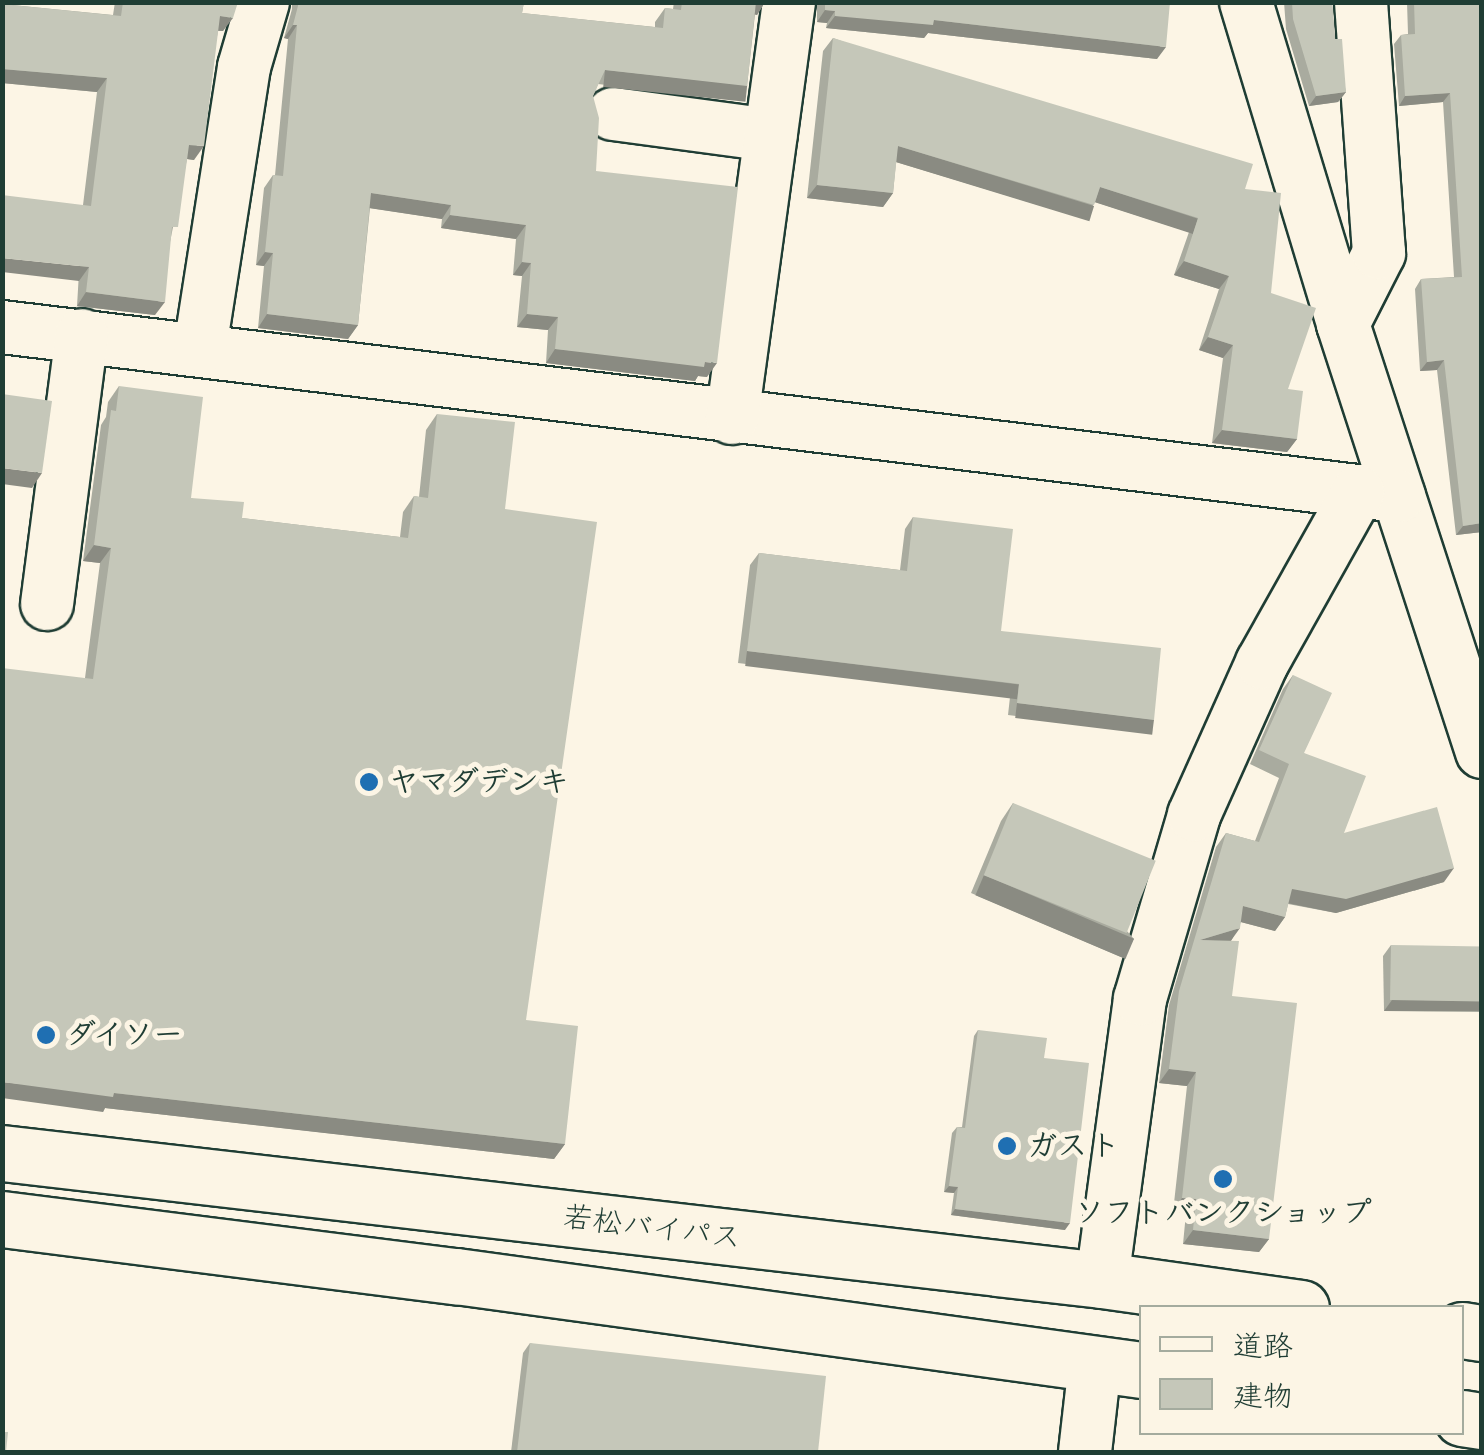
<!DOCTYPE html>
<meta charset="utf-8">
<style>
body{margin:0}
#map{position:relative;width:1484px;height:1455px;overflow:hidden;background:#fcf5e5;font-family:"Architects Daughter","Klee One",sans-serif}
div>[style]{position:absolute}
.roads{filter:drop-shadow(2px 0 #1f3d34) drop-shadow(-2px 0 #1f3d34) drop-shadow(0 2px #1f3d34) drop-shadow(0 -2px #1f3d34)}
.minor>*{height:52px;margin:-26px;padding:0 26px;transform-origin:26px;border-radius:26px;background:#fcf5e5}
.highway>*{height:55px;margin:-27.5px;padding:0 27.5px;transform-origin:27.5px;border-radius:27.5px;background:#fcf5e5}
.wall>*{inset:0;background:#a9ab9f}
.shaded-wall>*{inset:0;background:#8a8b82;transform-origin:0 0}
.building>*{inset:0;background:#c5c7b9;transform-origin:0 0}
.dots>*{width:28px;height:28px;translate:-50% -50%;box-sizing:border-box;border:5px solid #fcf5e5;border-radius:50%}
span{translate:-50% -50%;white-space:nowrap;text-align:center;line-height:1.15;-webkit-text-stroke:10px #fcf5e5;paint-order:stroke}
.poi-label{font-size:30px;color:#1f3d34;font-weight:700}
.left{translate:0 -50%;text-align:left}
.street-label{font-size:30px;color:#1f3d34}
.frame{position:absolute;inset:0;border:5px solid #1f3d34;pointer-events:none}
.legend{position:absolute;left:1139px;top:1305px;width:325px;height:130px;box-sizing:border-box;background:#fcf5e5;border:2px solid #a4ab9e;margin:0;padding:12px 18px;list-style:none;font-size:30px;color:#1f3d34}
.legend li{display:flex;align-items:center;gap:20px;height:50px}
.legend b{width:50px;border:2px solid #a4ab9e}
</style>
<div id="map">
<div class="roads">
<div class="minor">
<i style="left:1246px;top:2px;width:336px;rotate:73.2deg"></i>
<i style="left:1343px;top:324px;width:450px;rotate:72deg"></i>
<i style="left:613px;top:114px;width:159px;rotate:7.6deg"></i>
<i style="left:1343px;top:324px;width:80px;rotate:-63.1deg"></i>
<i style="left:1379px;top:253px;width:252px;rotate:-94.1deg"></i>
<i style="left:2px;top:327px;width:1407px;rotate:6.9deg"></i>
<i style="left:200px;top:348px;width:284px;rotate:-81.1deg"></i>
<i style="left:244px;top:67px;width:68px;rotate:-73.7deg"></i>
<i style="left:732px;top:418px;width:420px;rotate:-82.2deg"></i>
<i style="left:47px;top:604px;width:271px;rotate:-82.6deg"></i>
<i style="left:1102px;top:1280px;width:284px;rotate:-82.3deg"></i>
<i style="left:1140px;top:999px;width:192px;rotate:-73.6deg"></i>
<i style="left:1194px;top:815px;width:167px;rotate:-65.9deg"></i>
<i style="left:1262px;top:663px;width:196px;rotate:-60.7deg"></i>
<i style="left:1085px;top:1452px;width:89px;rotate:-83.5deg"></i>
</div>
<div class="highway">
<i style="left:2px;top:1153px;width:1107px;rotate:6.59deg"></i>
<i style="left:1102px;top:1280px;width:201px;rotate:8deg"></i>
<i style="left:2px;top:1219px;width:458px;rotate:7.2deg"></i>
<i style="left:456px;top:1276px;width:692px;rotate:7.8deg"></i>
<i style="left:1462px;top:1330px;width:20px;rotate:9deg"></i>
<i style="left:1462px;top:1418px;width:20px;rotate:9deg"></i>
</div>
</div>
<div class="wall">
<i style="clip-path:polygon(115px 2px,238px 2px,223px 31px,218px 31px,194px 160px,187px 159px,155px 315px,77px 306px,83px 205px,97px 92px,2px 83px,2px 4px,113px 15px)"></i>
<i style="clip-path:polygon(292px 2px,524px 2px,522px 13px,655px 27px,655px 22px,665px 8px,673px 9px,674px 2px,765px 2px,757px 15px,755px 14px,747px 86px,737px 100px,598px 84px,593px 96px,596px 171px,707px 377px,698px 376px,695px 381px,546px 363px,548px 330px,517px 327px,522px 276px,513px 275px,516px 239px,441px 228px,442px 219px,370px 208px,358px 325px,348px 339px,258px 328px,264px 266px,256px 265px,264px 188px,273px 175px,275px 175px,288px 39px,284px 38px,292px 9px)"></i>
<i style="clip-path:polygon(817px 2px,1170px 2px,1157px 59px,928px 33px,924px 38px,826px 28px,827px 23px,817px 22px)"></i>
<i style="clip-path:polygon(1284px 2px,1332px 2px,1335px 39px,1346px 92px,1338px 102px,1309px 106px,1286px 29px)"></i>
<i style="clip-path:polygon(1407px 2px,1482px 2px,1482px 532px,1456px 535px,1437px 370px,1420px 371px,1415px 289px,1421px 279px,1454px 277px,1443px 102px,1399px 106px,1394px 44px,1401px 35px,1408px 34px)"></i>
<i style="clip-path:polygon(833px 38px,1245px 189px,1271px 293px,1297px 439px,1287px 452px,1212px 443px,1223px 358px,1199px 350px,1219px 289px,1174px 275px,1189px 232px,1095px 202px,1085px 219px,896px 162px,893px 193px,883px 207px,807px 198px,823px 51px)"></i>
<i style="clip-path:polygon(119px 386px,191px 498px,242px 518px,400px 537px,403px 512px,414px 496px,419px 497px,426px 430px,437px 414px,505px 509px,526px 1020px,565px 1144px,554px 1159px,105px 1108px,103px 1112px,85px 678px,100px 563px,83px 561px,101px 425px,106px 417px,108px 402px)"></i>
<i style="clip-path:polygon(913px 517px,1001px 631px,1154px 720px,1145px 732px,1008px 715px,1010px 697px,738px 663px,750px 565px,759px 553px,900px 570px,905px 529px)"></i>
<i style="clip-path:polygon(1293px 675px,1304px 753px,1344px 833px,1444px 882px,1336px 913px,1288px 904px,1285px 917px,1275px 931px,1241px 922px,1231px 941px,1232px 996px,1269px 1239px,1259px 1252px,1183px 1244px,1186px 1213px,1173px 1212px,1187px 1086px,1159px 1083px,1169px 1005px,1216px 847px,1226px 833px,1255px 841px,1279px 778px,1250px 764px,1283px 689px)"></i>
<i style="clip-path:polygon(1013px 803px,1134px 939px,1121px 957px,971px 893px,1001px 821px)"></i>
<i style="clip-path:polygon(1391px 945px,1481px 1012px,1384px 1011px,1383px 956px)"></i>
<i style="clip-path:polygon(978px 1030px,1044px 1058px,1065px 1230px,951px 1215px,954px 1193px,944px 1192px,952px 1133px,957px 1127px,962px 1127px,974px 1036px)"></i>
<i style="clip-path:polygon(530px 1343px,818px 1452px,511px 1452px,523px 1353px)"></i>
</div>
<div class="shaded-wall">
<i style="clip-path:polygon(755px 2px,765px 2px,757px 15px,747px 13px)"></i>
<i style="clip-path:polygon(825px 10px,835px 11px,827px 23px,817px 22px)"></i>
<i style="clip-path:polygon(220px 16px,233px 18px,223px 31px,210px 30px)"></i>
<i style="clip-path:polygon(835px 16px,934px 20px,1166px 47px,1157px 59px,928px 33px,924px 38px,826px 28px)"></i>
<i style="clip-path:polygon(293px 25px,297px 25px,288px 39px,284px 38px)"></i>
<i style="clip-path:polygon(2px 69px,107px 78px,97px 92px,2px 83px)"></i>
<i style="left:605px;top:70px;width:143px;height:17px;rotate:6deg"></i>
<i style="clip-path:polygon(1346px 92px,1338px 102px,1309px 106px,1316px 96px)"></i>
<i style="clip-path:polygon(1450px 93px,1443px 102px,1399px 106px,1405px 96px)"></i>
<i style="clip-path:polygon(189px 145px,204px 146px,194px 160px,180px 158px)"></i>
<i style="left:898px;top:146px;width:205px;height:16px;rotate:17deg"></i>
<i style="clip-path:polygon(817px 185px,893px 193px,883px 207px,807px 198px)"></i>
<i style="left:1100px;top:187px;width:103px;height:16px;rotate:18deg"></i>
<i style="clip-path:polygon(371px 193px,451px 205px,442px 219px,362px 207px)"></i>
<i style="clip-path:polygon(450px 215px,526px 225px,516px 239px,441px 228px)"></i>
<i style="clip-path:polygon(265px 252px,273px 253px,264px 266px,256px 265px)"></i>
<i style="clip-path:polygon(2px 258px,89px 267px,79px 281px,2px 272px)"></i>
<i style="clip-path:polygon(1184px 261px,1229px 276px,1219px 289px,1174px 275px)"></i>
<i style="clip-path:polygon(522px 262px,531px 263px,522px 276px,513px 275px)"></i>
<i style="clip-path:polygon(86px 292px,165px 302px,155px 315px,77px 306px)"></i>
<i style="clip-path:polygon(267px 314px,358px 325px,348px 339px,258px 328px)"></i>
<i style="clip-path:polygon(527px 314px,558px 317px,548px 330px,517px 327px)"></i>
<i style="clip-path:polygon(1208px 337px,1233px 345px,1223px 358px,1199px 350px)"></i>
<i style="clip-path:polygon(555px 349px,705px 362px,717px 363px,707px 377px,698px 376px,695px 381px,546px 363px)"></i>
<i style="clip-path:polygon(1444px 360px,1437px 370px,1420px 371px,1427px 362px)"></i>
<i style="clip-path:polygon(1222px 430px,1297px 439px,1287px 452px,1212px 443px)"></i>
<i style="clip-path:polygon(2px 468px,42px 473px,32px 488px,2px 484px)"></i>
<i style="clip-path:polygon(1482px 523px,1482px 532px,1456px 535px,1463px 526px)"></i>
<i style="clip-path:polygon(94px 545px,111px 548px,100px 563px,83px 561px)"></i>
<i style="left:747px;top:651px;width:274px;height:15px;rotate:7deg"></i>
<i style="left:1017px;top:703px;width:138px;height:15px;rotate:7deg"></i>
<i style="clip-path:polygon(1454px 868px,1444px 882px,1336px 913px,1282px 902px,1292px 889px)"></i>
<i style="left:984px;top:875px;width:163px;height:22px;rotate:23deg"></i>
<i style="clip-path:polygon(1243px 906px,1285px 917px,1275px 931px,1233px 920px)"></i>
<i style="clip-path:polygon(1240px 928px,1230px 942px,1200px 940px)"></i>
<i style="clip-path:polygon(1392px 1000px,1482px 1001px,1482px 1011px,1384px 1011px)"></i>
<i style="clip-path:polygon(1169px 1069px,1196px 1072px,1187px 1086px,1159px 1083px)"></i>
<i style="clip-path:polygon(2px 1082px,114px 1093px,565px 1144px,554px 1159px,105px 1108px,103px 1112px,2px 1098px)"></i>
<i style="clip-path:polygon(949px 1186px,958px 1187px,954px 1193px,944px 1192px)"></i>
<i style="clip-path:polygon(1182px 1198px,1196px 1199px,1186px 1213px,1173px 1212px)"></i>
<i style="clip-path:polygon(955px 1209px,1070px 1223px,1065px 1230px,951px 1215px)"></i>
<i style="clip-path:polygon(1193px 1230px,1269px 1239px,1259px 1252px,1183px 1244px)"></i>
</div>
<div class="building">
<i style="clip-path:polygon(123px 2px,238px 2px,233px 18px,220px 16px,204px 146px,189px 145px,178px 227px,172px 227px,165px 302px,86px 292px,89px 267px,2px 258px,2px 195px,91px 206px,107px 78px,2px 69px,2px 4px,121px 16px)"></i>
<i style="clip-path:polygon(299px 2px,524px 2px,522px 13px,663px 28px,665px 8px,681px 10px,682px 2px,756px 2px,747px 86px,605px 70px,593px 96px,599px 118px,596px 171px,738px 187px,717px 363px,705px 362px,704px 367px,555px 349px,558px 317px,527px 314px,531px 263px,522px 262px,526px 225px,450px 215px,451px 205px,371px 193px,358px 325px,267px 314px,273px 253px,265px 252px,273px 175px,283px 176px,297px 25px,293px 25px)"></i>
<i style="clip-path:polygon(825px 2px,1170px 2px,1166px 47px,934px 20px,933px 25px,835px 16px,835px 11px,825px 10px)"></i>
<i style="clip-path:polygon(1292px 2px,1332px 2px,1335px 39px,1342px 39px,1346px 92px,1316px 96px,1293px 19px)"></i>
<i style="clip-path:polygon(1414px 2px,1482px 2px,1482px 523px,1463px 526px,1444px 360px,1427px 362px,1421px 279px,1462px 277px,1450px 93px,1405px 96px,1401px 35px,1415px 34px)"></i>
<i style="clip-path:polygon(833px 38px,1253px 164px,1245px 189px,1281px 193px,1271px 293px,1316px 308px,1288px 389px,1303px 391px,1297px 439px,1222px 430px,1233px 345px,1208px 337px,1229px 276px,1184px 261px,1198px 218px,1100px 187px,1094px 205px,898px 146px,893px 193px,817px 185px)"></i>
<i style="clip-path:polygon(119px 386px,203px 397px,191px 498px,244px 502px,242px 518px,408px 538px,414px 496px,428px 498px,437px 414px,515px 422px,505px 509px,597px 522px,526px 1020px,578px 1026px,565px 1144px,114px 1093px,113px 1097px,2px 1082px,2px 668px,93px 679px,111px 548px,94px 545px,111px 410px,116px 411px)"></i>
<i style="clip-path:polygon(2px 394px,52px 401px,42px 473px,2px 468px)"></i>
<i style="clip-path:polygon(913px 517px,1013px 529px,1001px 631px,1161px 648px,1154px 720px,1017px 703px,1019px 684px,747px 651px,759px 553px,907px 571px)"></i>
<i style="clip-path:polygon(1293px 675px,1332px 693px,1304px 753px,1366px 776px,1344px 833px,1437px 807px,1454px 868px,1346px 899px,1292px 889px,1285px 917px,1243px 906px,1240px 928px,1200px 940px,1239px 941px,1232px 996px,1297px 1003px,1269px 1239px,1193px 1230px,1196px 1199px,1182px 1198px,1196px 1072px,1169px 1069px,1179px 991px,1226px 833px,1259px 842px,1289px 764px,1259px 750px)"></i>
<i style="left:1013px;top:803px;width:154px;height:78px;rotate:22deg"></i>
<i style="left:1391px;top:945px;width:91px;height:55px;rotate:1deg"></i>
<i style="clip-path:polygon(978px 1030px,1047px 1038px,1044px 1058px,1089px 1063px,1070px 1223px,955px 1209px,958px 1187px,949px 1186px,957px 1127px,965px 1128px)"></i>
<i style="clip-path:polygon(530px 1343px,826px 1376px,818px 1452px,517px 1452px)"></i>
<i style="clip-path:polygon(2px 1432px,8px 1432px,6px 1452px,2px 1452px)"></i>
</div>
<div class="dots">
<i style="left:369px;top:782px;background:#1f6fb2"></i>
<i style="left:46px;top:1035px;background:#1f6fb2"></i>
<i style="left:1007px;top:1146px;background:#1f6fb2"></i>
<i style="left:1223px;top:1179px;background:#1f6fb2"></i>
</div>
<div class="poi-label">
<span class="left" style="left:389px;top:782px">ヤマダデンキ</span>
<span class="left" style="left:66px;top:1035px">ダイソー</span>
<span class="left" style="left:1027px;top:1146px">ガスト</span>
<span style="left:1223px;top:1213px">ソフトバンクショップ</span>
</div>
<div class="street-label">
<span style="left:652px;top:1228px;rotate:7deg">若松バイパス</span>
</div>
<div class="frame"></div>
<ul class="legend">
<li><b style="height:12px;background:#fcf5e5"></b>道路</li>
<li><b style="height:28px;background:#c5c7b9"></b>建物</li>
</ul>
</div>
